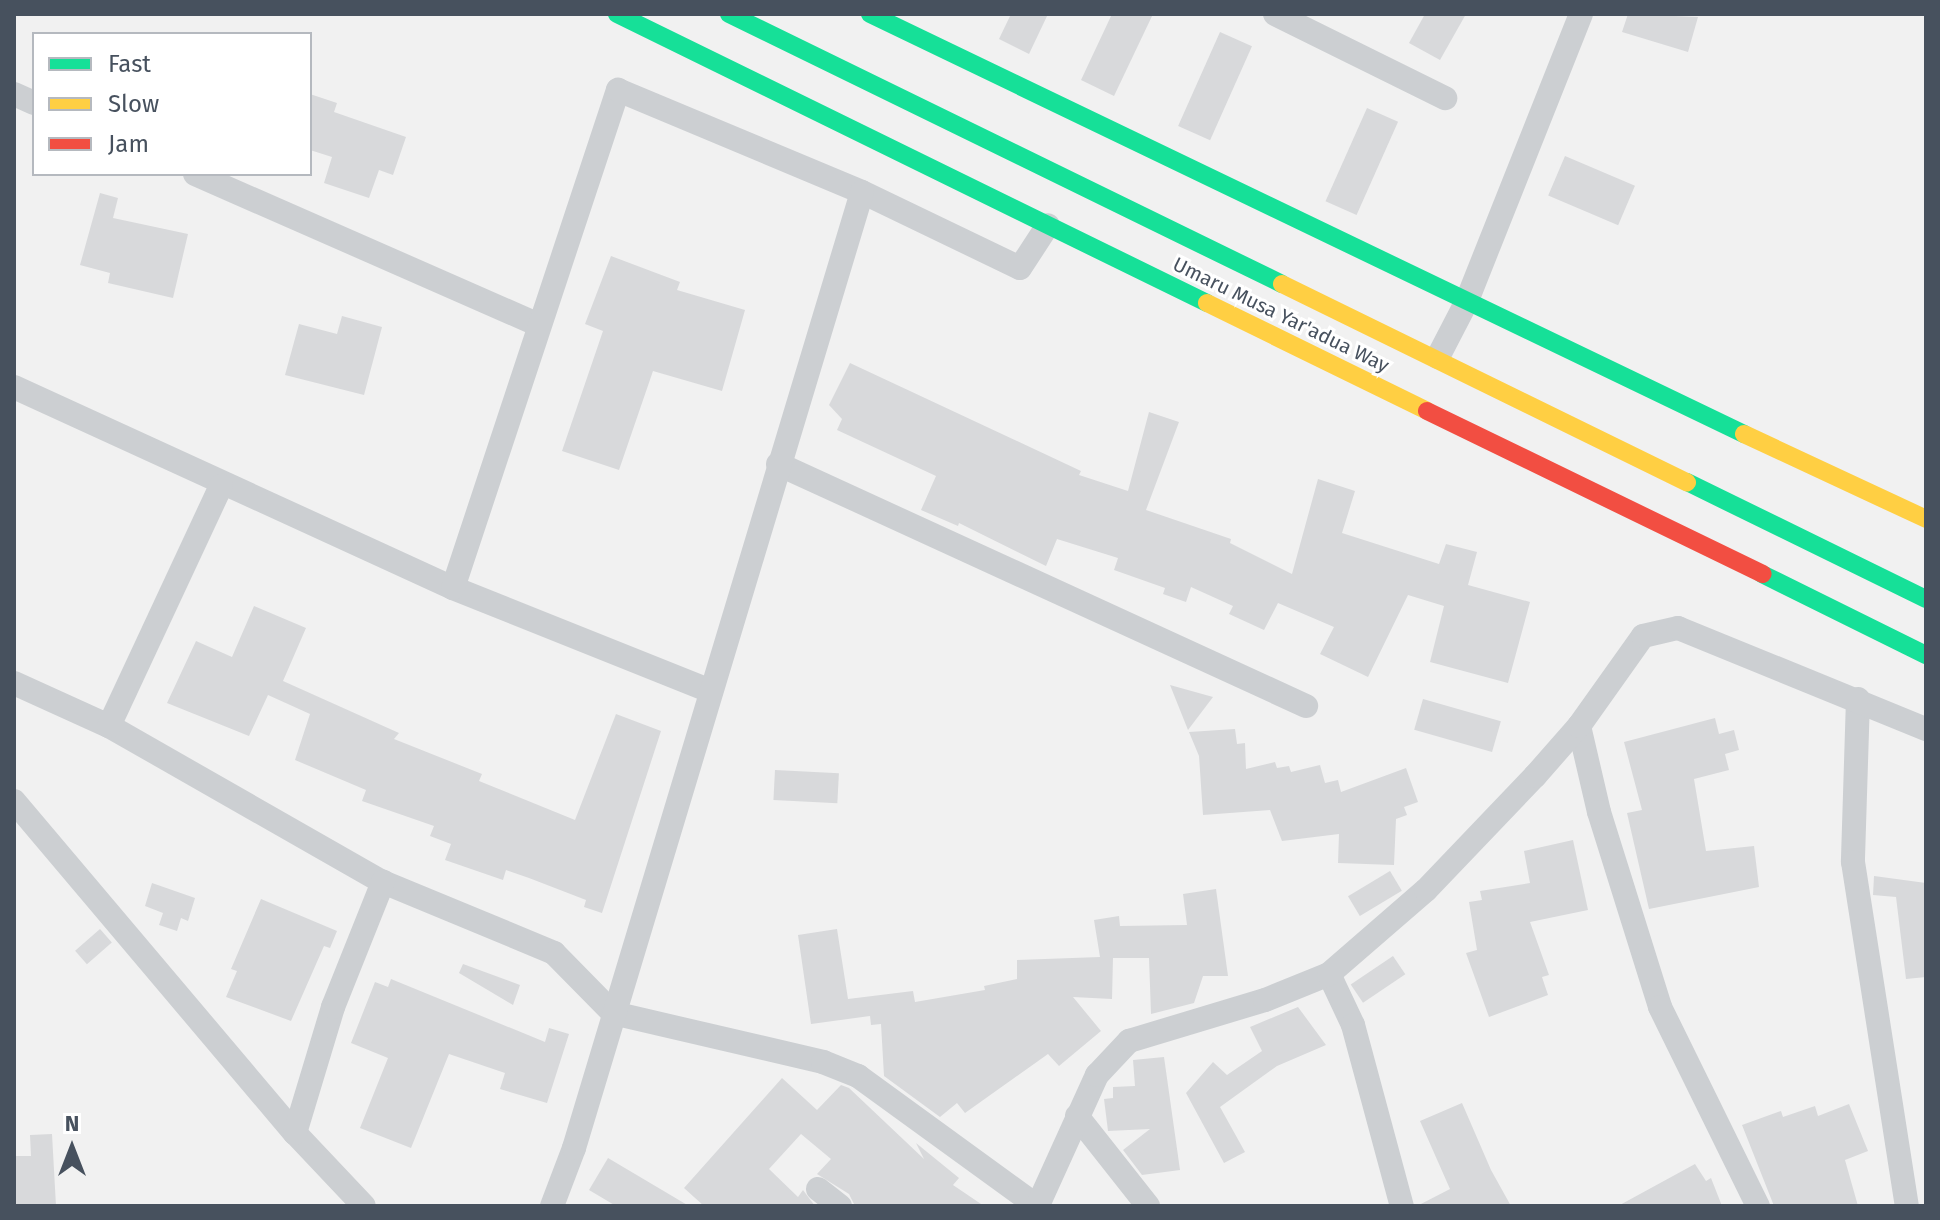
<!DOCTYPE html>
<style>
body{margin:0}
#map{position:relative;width:1940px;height:1220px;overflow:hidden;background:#f1f1f1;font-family:"Fira Sans",sans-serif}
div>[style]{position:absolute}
.building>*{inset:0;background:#d8d9db;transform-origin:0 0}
.street>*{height:24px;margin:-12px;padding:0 12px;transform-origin:12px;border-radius:12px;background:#cccfd2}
.fast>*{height:18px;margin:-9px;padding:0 9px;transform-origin:9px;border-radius:9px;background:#16e098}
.slow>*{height:18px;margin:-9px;padding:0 9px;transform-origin:9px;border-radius:9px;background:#ffcf43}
.jam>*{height:18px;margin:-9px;padding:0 9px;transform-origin:9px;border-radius:9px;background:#f24e42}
span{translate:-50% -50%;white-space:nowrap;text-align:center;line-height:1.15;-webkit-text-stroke:6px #fff;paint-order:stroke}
.street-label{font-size:20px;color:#47515e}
.frame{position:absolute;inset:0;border:16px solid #47515e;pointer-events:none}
.legend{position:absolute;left:32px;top:32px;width:280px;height:144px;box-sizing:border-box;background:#fff;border:2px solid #b5b9bf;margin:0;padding:10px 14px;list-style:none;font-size:24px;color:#47515e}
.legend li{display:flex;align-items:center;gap:16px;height:40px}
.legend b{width:40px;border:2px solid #b5b9bf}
.north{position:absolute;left:32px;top:1108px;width:80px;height:80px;-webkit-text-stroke:6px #fff;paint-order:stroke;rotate:0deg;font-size:22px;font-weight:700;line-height:32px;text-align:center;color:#47515e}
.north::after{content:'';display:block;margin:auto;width:28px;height:36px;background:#47515e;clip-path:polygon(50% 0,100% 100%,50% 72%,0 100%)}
</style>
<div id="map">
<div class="building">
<i style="clip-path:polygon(1011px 14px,1048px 14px,1029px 54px,999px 39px)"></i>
<i style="clip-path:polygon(1112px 14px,1153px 14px,1114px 96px,1081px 80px)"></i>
<i style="clip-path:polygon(1425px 14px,1466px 14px,1440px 60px,1409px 43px)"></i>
<i style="clip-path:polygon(1628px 14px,1698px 17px,1688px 52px,1622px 32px)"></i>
<i style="left:1220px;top:32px;width:35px;height:103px;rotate:24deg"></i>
<i style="clip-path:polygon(310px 94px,337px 103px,334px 112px,406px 137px,393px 175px,379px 170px,369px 198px,324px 183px,332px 157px,310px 150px)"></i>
<i style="left:1367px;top:108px;width:34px;height:102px;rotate:24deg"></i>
<i style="left:1565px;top:156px;width:76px;height:43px;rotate:23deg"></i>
<i style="clip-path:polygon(100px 193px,118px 198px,113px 218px,188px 234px,173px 298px,108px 283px,110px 273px,80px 265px)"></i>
<i style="clip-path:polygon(611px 256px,680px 282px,677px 290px,745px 310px,722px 391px,653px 371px,619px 470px,562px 451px,603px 331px,585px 324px)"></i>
<i style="clip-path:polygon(342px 316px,382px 327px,364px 395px,285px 375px,299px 324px,337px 334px)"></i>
<i style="clip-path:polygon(850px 363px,1081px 471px,1079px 475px,1128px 491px,1149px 412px,1179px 422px,1146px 510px,1231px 539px,1230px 543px,1292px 574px,1318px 479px,1355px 491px,1342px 533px,1439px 564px,1446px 544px,1477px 552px,1468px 585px,1530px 602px,1508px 683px,1430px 662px,1444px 606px,1408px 595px,1368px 677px,1320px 654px,1334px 627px,1278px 603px,1264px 630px,1229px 614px,1233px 606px,1191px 587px,1186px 602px,1163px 594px,1165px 588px,1114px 570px,1118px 558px,1057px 539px,1046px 566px,959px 523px,958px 526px,921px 510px,936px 476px,837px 430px,842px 419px,829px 405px)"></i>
<i style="clip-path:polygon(254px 606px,306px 628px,283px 681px,399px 733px,394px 739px,482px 774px,479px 781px,575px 820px,616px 714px,661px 731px,602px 913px,584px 907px,586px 900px,529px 878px,506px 870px,503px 880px,445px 860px,451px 844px,430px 836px,434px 826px,362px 801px,366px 790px,295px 760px,310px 714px,268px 695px,249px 736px,167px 703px,196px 641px,232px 657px)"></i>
<i style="clip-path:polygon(1170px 685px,1213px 697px,1188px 730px)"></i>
<i style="left:1423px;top:699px;width:81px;height:32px;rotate:16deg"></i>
<i style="clip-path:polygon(1715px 718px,1719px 734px,1734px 730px,1739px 750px,1725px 754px,1729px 770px,1694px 779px,1706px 851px,1754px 846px,1759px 887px,1649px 909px,1627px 813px,1642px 810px,1624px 742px)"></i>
<i style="clip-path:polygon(1235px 729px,1237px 744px,1245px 743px,1246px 769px,1275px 762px,1277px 768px,1289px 766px,1291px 772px,1320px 765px,1325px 783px,1338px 780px,1341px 792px,1406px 768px,1418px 802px,1404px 807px,1407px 815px,1396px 819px,1394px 865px,1338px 863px,1339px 834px,1282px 841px,1270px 810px,1203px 815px,1199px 756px,1189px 732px)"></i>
<i style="left:775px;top:770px;width:64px;height:30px;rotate:3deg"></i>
<i style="clip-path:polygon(1573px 840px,1588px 910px,1530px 922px,1549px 975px,1542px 977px,1548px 995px,1489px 1017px,1466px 953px,1477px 950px,1469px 902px,1482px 900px,1480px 891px,1530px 883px,1524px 851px)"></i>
<i style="left:1390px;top:871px;width:23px;height:49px;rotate:59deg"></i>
<i style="clip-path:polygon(1874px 876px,1926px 883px,1926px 977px,1906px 979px,1896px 897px,1873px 895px)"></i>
<i style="clip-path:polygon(152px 883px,195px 898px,188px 921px,181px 918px,177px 931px,159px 925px,163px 913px,145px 906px)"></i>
<i style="clip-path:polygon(1216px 889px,1228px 976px,1203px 976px,1194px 1003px,1151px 1014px,1149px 958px,1113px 958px,1112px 999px,1073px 997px,1101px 1031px,1059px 1066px,1048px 1054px,965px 1113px,957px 1103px,940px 1117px,884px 1076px,881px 1024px,871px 1025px,870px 1016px,811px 1024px,798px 935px,837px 929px,848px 999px,913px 991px,915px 1002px,985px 990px,984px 986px,1017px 979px,1017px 960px,1100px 957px,1094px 920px,1119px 916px,1120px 926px,1187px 925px,1183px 894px)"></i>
<i style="clip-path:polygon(261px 899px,337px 931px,330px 948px,324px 946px,291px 1021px,226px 997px,237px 971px,231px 969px)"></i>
<i style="left:100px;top:929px;width:18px;height:33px;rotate:49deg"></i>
<i style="left:1393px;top:956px;width:22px;height:51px;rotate:56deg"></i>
<i style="clip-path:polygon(463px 964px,520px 985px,513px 1005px,459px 973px)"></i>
<i style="clip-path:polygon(391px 979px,545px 1042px,549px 1028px,569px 1034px,547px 1103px,500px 1089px,505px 1073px,449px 1054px,411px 1148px,360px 1128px,388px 1058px,351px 1043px,375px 982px,388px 987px)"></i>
<i style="clip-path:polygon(1298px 1007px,1326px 1045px,1277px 1066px,1220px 1107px,1245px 1152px,1224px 1163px,1186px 1093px,1213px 1062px,1227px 1075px,1262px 1051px,1250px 1027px)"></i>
<i style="clip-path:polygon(1164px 1057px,1180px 1170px,1142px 1175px,1123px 1150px,1150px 1129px,1108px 1131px,1104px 1099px,1113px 1098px,1113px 1087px,1135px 1086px,1133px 1060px)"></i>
<i style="clip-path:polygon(782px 1078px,817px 1110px,841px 1085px,849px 1088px,924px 1159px,916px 1143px,959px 1178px,953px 1185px,984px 1206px,855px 1206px,849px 1194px,817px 1174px,831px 1159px,801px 1134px,769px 1169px,798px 1197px,803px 1190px,815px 1206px,704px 1206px,684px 1188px)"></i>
<i style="clip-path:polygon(1462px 1103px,1491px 1170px,1511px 1206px,1417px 1206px,1450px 1189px,1420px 1121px)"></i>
<i style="clip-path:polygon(1849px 1104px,1868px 1151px,1845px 1160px,1858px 1206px,1774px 1206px,1742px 1125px,1781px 1111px,1783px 1117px,1815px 1106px,1818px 1116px)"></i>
<i style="clip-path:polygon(52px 1134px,56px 1206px,14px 1206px,14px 1156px,31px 1156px,30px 1135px)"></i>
<i style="clip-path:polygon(608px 1158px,689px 1206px,616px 1206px,589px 1190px)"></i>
<i style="clip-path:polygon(1695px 1164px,1706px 1181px,1711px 1178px,1722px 1206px,1618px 1206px)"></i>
</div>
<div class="street">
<i style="left:1275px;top:14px;width:190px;rotate:26.3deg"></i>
<i style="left:14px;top:94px;width:22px;rotate:24deg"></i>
<i style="left:195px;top:174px;width:373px;rotate:23.7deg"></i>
<i style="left:1438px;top:357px;width:61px;rotate:-62.6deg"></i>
<i style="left:1466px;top:303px;width:311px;rotate:-68.3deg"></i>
<i style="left:14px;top:387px;width:483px;rotate:24.6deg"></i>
<i style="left:453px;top:588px;width:278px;rotate:21.8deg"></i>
<i style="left:778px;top:464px;width:581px;rotate:24.62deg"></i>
<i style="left:453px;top:588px;width:525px;rotate:-71.67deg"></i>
<i style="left:618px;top:90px;width:264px;rotate:22.7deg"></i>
<i style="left:862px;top:192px;width:175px;rotate:25.7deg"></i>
<i style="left:1020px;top:268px;width:51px;rotate:-56.9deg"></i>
<i style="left:14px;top:683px;width:104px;rotate:24.4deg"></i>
<i style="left:109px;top:726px;width:315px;rotate:29.7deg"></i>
<i style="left:383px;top:882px;width:185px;rotate:22.5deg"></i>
<i style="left:554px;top:953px;width:84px;rotate:45.5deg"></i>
<i style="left:613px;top:1013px;width:216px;rotate:13.1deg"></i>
<i style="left:823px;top:1062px;width:38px;rotate:22deg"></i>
<i style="left:858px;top:1076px;width:221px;rotate:36deg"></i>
<i style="left:1858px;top:699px;width:163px;rotate:91.8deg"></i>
<i style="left:1853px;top:862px;width:348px;rotate:81.1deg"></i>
<i style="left:109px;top:726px;width:265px;rotate:-65deg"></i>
<i style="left:1579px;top:726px;width:88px;rotate:76.9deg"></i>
<i style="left:1599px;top:812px;width:204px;rotate:72.6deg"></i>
<i style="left:1660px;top:1007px;width:222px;rotate:63.8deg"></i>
<i style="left:14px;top:801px;width:435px;rotate:49.8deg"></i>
<i style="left:295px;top:1133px;width:100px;rotate:46.6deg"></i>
<i style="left:1329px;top:974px;width:56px;rotate:64.8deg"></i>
<i style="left:1353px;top:1025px;width:188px;rotate:74.9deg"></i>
<i style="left:1077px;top:1116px;width:115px;rotate:51.7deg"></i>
<i style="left:295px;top:1133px;width:132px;rotate:-73.2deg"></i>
<i style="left:333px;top:1007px;width:135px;rotate:-68.2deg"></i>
<i style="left:818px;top:1189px;width:28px;rotate:38deg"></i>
<i style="left:1038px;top:1205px;width:143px;rotate:-65.6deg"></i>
<i style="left:1097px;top:1075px;width:47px;rotate:-46.7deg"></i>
<i style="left:1129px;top:1041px;width:142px;rotate:-16.8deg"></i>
<i style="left:1265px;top:1000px;width:69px;rotate:-22.1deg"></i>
<i style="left:1329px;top:974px;width:128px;rotate:-40.9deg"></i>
<i style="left:1426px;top:890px;width:158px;rotate:-46.3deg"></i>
<i style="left:1535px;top:776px;width:67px;rotate:-48.7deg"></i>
<i style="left:1579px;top:726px;width:110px;rotate:-54.6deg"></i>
<i style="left:1643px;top:636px;width:36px;rotate:-13deg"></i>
<i style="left:1678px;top:628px;width:268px;rotate:22.2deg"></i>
<i style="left:552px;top:1206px;width:62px;rotate:-69.2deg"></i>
<i style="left:574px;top:1148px;width:998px;rotate:-73.23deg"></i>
</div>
<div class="fast">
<i style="left:617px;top:14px;width:657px;rotate:26.1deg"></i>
<i style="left:729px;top:14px;width:615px;rotate:26.02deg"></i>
<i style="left:870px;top:14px;width:970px;rotate:25.67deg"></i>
<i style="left:1687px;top:482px;width:266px;rotate:26.1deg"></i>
<i style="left:1762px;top:574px;width:183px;rotate:26.3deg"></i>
</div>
<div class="slow">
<i style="left:1282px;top:284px;width:451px;rotate:26.1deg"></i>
<i style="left:1207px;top:303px;width:245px;rotate:26.1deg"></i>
<i style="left:1744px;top:434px;width:201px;rotate:25deg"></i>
</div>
<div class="jam">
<i style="left:1427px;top:411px;width:373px;rotate:25.9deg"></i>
</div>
<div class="street-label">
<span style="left:1281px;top:315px;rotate:26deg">Umaru Musa Yar'adua Way</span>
</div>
<div class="frame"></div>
<ul class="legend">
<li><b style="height:10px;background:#16e098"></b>Fast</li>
<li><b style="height:10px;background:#ffcf43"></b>Slow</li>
<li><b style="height:10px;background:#f24e42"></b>Jam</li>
</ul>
<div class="north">N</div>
</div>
